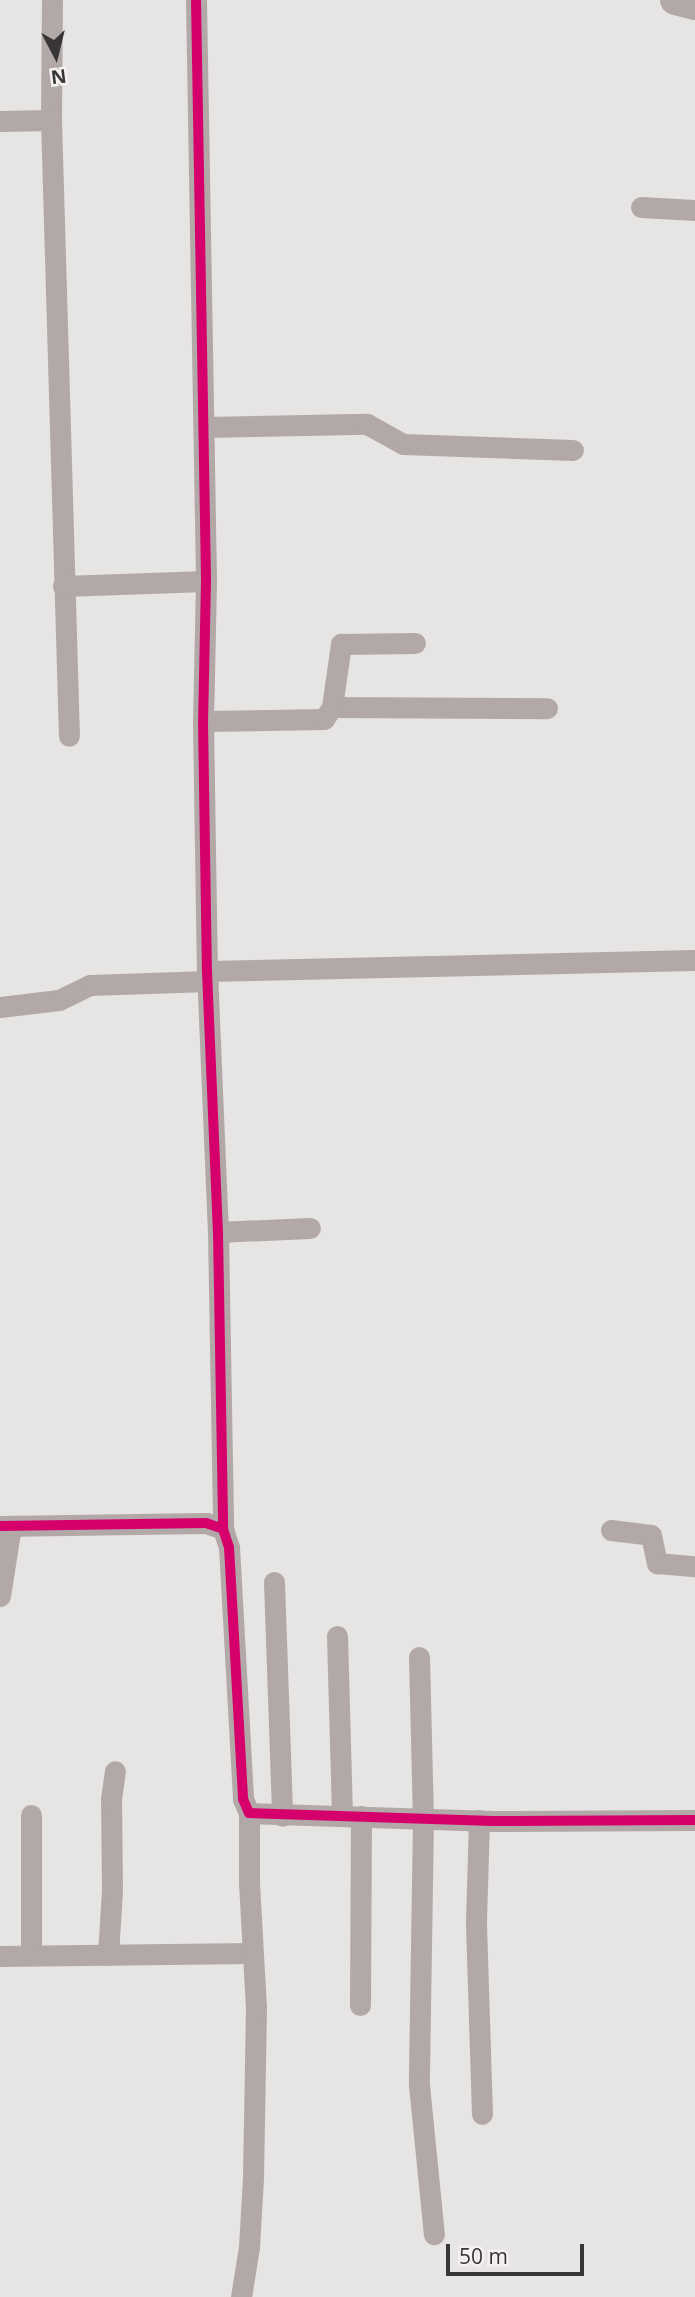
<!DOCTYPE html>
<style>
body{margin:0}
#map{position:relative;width:695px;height:2297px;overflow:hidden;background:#e7e4e4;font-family:"Open Sans",sans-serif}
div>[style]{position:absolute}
.street>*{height:21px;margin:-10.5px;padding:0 10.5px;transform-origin:10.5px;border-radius:10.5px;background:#b3a8a8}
.secondary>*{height:30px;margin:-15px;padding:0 15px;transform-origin:15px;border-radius:15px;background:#b2a8a8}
.cycleway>*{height:10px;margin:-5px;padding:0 5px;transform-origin:5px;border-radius:5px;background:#d6006c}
span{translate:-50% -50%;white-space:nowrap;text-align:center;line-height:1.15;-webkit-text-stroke:6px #f5f1f1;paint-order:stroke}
.north{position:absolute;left:21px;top:21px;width:70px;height:70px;-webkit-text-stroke:5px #f5f1f1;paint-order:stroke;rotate:173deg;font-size:19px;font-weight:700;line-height:28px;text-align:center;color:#373535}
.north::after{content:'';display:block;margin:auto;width:24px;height:32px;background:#373535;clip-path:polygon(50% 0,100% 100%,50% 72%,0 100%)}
.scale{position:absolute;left:446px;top:2244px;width:138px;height:32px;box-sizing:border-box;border:4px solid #373535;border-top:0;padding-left:9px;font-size:21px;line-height:24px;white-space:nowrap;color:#373535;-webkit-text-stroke:5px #f5f1f1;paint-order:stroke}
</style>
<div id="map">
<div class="street">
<i style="left:52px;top:0;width:120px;rotate:90.5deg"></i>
<i style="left:51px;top:120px;width:616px;rotate:88.33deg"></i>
<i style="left:196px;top:0;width:581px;rotate:89.01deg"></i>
<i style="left:206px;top:581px;width:140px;rotate:91.2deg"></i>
<i style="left:203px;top:721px;width:250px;rotate:89.1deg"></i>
<i style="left:207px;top:971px;width:261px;rotate:87.6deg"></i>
<i style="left:218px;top:1232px;width:297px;rotate:89deg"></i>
<i style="left:0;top:121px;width:51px;rotate:-1.1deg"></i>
<i style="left:641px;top:207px;width:54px;rotate:3.2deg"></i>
<i style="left:204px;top:427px;width:163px;rotate:-1.1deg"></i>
<i style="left:367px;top:424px;width:41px;rotate:29.1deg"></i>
<i style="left:403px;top:444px;width:170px;rotate:2deg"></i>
<i style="left:63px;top:586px;width:143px;rotate:-2deg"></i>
<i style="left:332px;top:707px;width:215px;rotate:0.3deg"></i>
<i style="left:203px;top:721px;width:121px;rotate:-0.9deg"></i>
<i style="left:324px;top:719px;width:14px;rotate:-56deg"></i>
<i style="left:332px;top:707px;width:64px;rotate:-81.9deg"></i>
<i style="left:341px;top:644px;width:74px;rotate:-0.8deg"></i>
<i style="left:207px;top:971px;width:488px;rotate:-1.3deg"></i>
<i style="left:0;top:1007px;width:59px;rotate:-6.8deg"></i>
<i style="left:59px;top:1000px;width:34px;rotate:-26deg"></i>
<i style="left:90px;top:985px;width:118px;rotate:-1.9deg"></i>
<i style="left:218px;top:1232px;width:92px;rotate:-2.5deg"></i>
<i style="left:0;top:1526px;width:206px;rotate:-0.8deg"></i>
<i style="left:206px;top:1523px;width:18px;rotate:19deg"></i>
<i style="left:223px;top:1529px;width:19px;rotate:72deg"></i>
<i style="left:229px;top:1547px;width:252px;rotate:86.8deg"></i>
<i style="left:243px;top:1799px;width:15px;rotate:67deg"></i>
<i style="left:249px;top:1813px;width:244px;rotate:1.9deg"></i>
<i style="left:493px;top:1821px;width:202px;rotate:-0.3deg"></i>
<i style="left:611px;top:1530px;width:40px;rotate:7.1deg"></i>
<i style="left:651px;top:1535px;width:29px;rotate:78deg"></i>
<i style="left:657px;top:1563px;width:38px;rotate:5deg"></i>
<i style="left:274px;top:1582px;width:234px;rotate:88deg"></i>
<i style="left:0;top:1596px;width:71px;rotate:-81.1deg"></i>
<i style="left:337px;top:1636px;width:180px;rotate:88.4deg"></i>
<i style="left:419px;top:1657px;width:162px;rotate:88.6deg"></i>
<i style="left:423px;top:1819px;width:266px;rotate:90.9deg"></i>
<i style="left:419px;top:2085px;width:150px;rotate:84.3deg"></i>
<i style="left:31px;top:1815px;width:140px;rotate:90deg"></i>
<i style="left:479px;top:1820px;width:104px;rotate:91.7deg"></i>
<i style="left:476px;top:1924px;width:190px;rotate:88.2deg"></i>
<i style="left:108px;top:1955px;width:65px;rotate:-86.5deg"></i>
<i style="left:112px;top:1890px;width:91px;rotate:-90.6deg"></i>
<i style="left:111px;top:1799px;width:28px;rotate:-82deg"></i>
<i style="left:0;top:1956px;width:252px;rotate:-0.7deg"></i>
<i style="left:360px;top:2005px;width:189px;rotate:-89.7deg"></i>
<i style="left:241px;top:2297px;width:51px;rotate:-80.9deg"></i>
<i style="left:249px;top:2247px;width:69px;rotate:-86.7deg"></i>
<i style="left:253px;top:2178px;width:170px;rotate:-89deg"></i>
<i style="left:256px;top:2008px;width:125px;rotate:-93.2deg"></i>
<i style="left:249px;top:1883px;width:70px;rotate:-90deg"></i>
</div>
<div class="secondary">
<i style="left:675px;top:0;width:21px;rotate:14deg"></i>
</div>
<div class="cycleway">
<i style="left:196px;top:0;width:581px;rotate:89.01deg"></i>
<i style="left:206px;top:581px;width:140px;rotate:91.2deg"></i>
<i style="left:203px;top:721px;width:250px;rotate:89.1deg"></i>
<i style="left:207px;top:971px;width:261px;rotate:87.6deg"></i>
<i style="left:218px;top:1232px;width:297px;rotate:89deg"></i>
<i style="left:0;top:1526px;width:206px;rotate:-0.8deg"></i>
<i style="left:206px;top:1523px;width:18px;rotate:19deg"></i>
<i style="left:223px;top:1529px;width:19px;rotate:72deg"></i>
<i style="left:229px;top:1547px;width:252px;rotate:86.8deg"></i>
<i style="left:243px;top:1799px;width:15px;rotate:67deg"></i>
<i style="left:249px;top:1813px;width:244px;rotate:1.9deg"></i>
<i style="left:493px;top:1821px;width:202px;rotate:-0.3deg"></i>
</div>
<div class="north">N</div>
<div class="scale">50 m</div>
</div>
